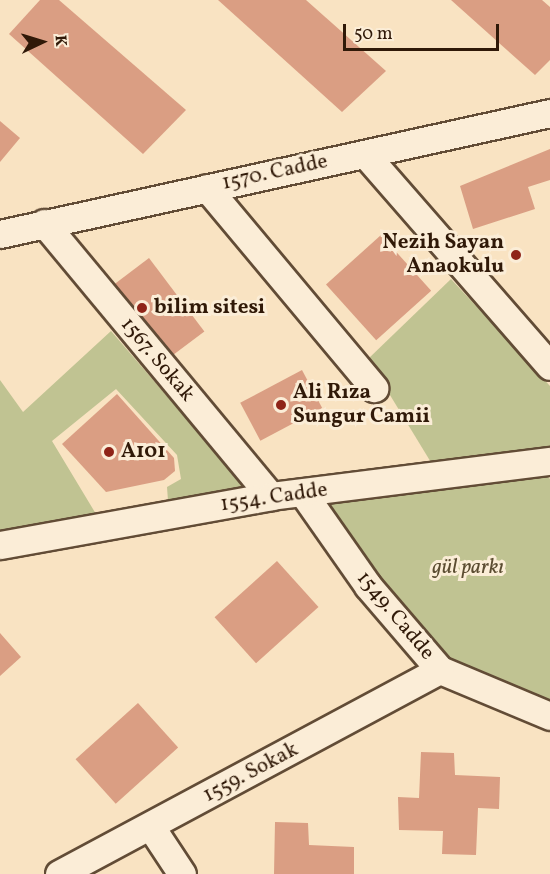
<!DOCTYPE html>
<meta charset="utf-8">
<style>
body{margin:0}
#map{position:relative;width:550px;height:874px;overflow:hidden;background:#f9e3c2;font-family:Vollkorn,serif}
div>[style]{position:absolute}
.green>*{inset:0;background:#c0c392}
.building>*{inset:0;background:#da9e83;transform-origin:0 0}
.roads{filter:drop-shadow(2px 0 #624c36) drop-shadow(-2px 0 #624c36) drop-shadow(0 2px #624c36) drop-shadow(0 -2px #624c36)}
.minor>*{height:27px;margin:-13.5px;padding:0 13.5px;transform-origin:13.5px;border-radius:13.5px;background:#fbedd7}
.dots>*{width:16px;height:16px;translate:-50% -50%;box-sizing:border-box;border:3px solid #fbedd7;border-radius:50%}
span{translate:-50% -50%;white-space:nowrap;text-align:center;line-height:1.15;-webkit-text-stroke:6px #fbedd7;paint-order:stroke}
.street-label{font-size:21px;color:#301908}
.poi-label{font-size:21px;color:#301908;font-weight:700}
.right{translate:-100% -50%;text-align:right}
.left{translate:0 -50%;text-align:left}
.park-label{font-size:21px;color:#5b4c31;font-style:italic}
.north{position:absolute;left:12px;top:12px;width:60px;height:60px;-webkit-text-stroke:4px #fbedd7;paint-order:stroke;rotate:86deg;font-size:16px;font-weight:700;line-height:24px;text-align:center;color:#301908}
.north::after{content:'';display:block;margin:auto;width:21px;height:27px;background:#301908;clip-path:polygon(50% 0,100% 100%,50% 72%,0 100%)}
.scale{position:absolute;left:343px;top:24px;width:156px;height:27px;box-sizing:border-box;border:3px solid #301908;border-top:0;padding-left:8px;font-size:18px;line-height:21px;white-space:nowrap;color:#301908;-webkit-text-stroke:4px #fbedd7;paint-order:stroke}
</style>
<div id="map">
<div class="green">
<i style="clip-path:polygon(451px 279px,550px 386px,550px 450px,432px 464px,368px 359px)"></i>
<i style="clip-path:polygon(111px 331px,246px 488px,168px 501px,167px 487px,181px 479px,177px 455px,116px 389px,52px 441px,96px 514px,0 534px,0 380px,23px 412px)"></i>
<i style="clip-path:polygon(546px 475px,550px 479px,550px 701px,427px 655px,323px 500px)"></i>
</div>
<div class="building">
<i style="clip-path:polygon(40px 0,59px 0,186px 110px,143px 154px,9px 34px)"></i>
<i style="clip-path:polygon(218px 0,306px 0,386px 71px,342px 112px)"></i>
<i style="clip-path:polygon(451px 0,542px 0,550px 7px,550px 60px,535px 75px)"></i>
<i style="clip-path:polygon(0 121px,20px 138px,0 162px)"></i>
<i style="clip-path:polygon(550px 149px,550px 180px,528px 187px,535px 209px,473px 229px,460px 186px)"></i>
<i style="left:381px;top:235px;width:75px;height:74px;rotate:48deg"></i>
<i style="left:149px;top:258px;width:92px;height:43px;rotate:53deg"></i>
<i style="left:302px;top:370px;width:43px;height:70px;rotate:62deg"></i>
<i style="clip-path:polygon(117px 394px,174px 458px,175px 471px,164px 480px,106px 492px,62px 444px)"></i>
<i style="left:277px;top:561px;width:62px;height:84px;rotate:48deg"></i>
<i style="clip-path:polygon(0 633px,21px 657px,0 676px)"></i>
<i style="left:138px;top:703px;width:60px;height:84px;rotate:48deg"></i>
<i style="clip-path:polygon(421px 752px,454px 753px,455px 775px,500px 777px,499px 809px,478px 808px,476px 855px,442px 854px,443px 831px,399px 830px,398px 797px,419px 798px)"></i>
<i style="clip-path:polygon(275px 822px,308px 823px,309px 845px,354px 847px,354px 874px,274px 874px)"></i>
</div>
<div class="roads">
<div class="minor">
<i style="left:365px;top:154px;width:281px;rotate:48.9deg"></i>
<i style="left:207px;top:188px;width:261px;rotate:50.1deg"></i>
<i style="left:44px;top:223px;width:355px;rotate:50.3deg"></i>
<i style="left:0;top:234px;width:563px;rotate:-12.41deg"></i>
<i style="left:303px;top:493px;width:113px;rotate:55deg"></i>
<i style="left:368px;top:586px;width:111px;rotate:49.4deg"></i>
<i style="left:440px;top:670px;width:119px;rotate:22.7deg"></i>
<i style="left:0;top:545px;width:275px;rotate:-10.2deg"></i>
<i style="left:271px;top:496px;width:281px;rotate:-7.2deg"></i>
<i style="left:151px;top:827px;width:56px;rotate:56.6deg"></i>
<i style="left:59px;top:874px;width:432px;rotate:-28.2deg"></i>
</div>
</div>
<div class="dots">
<i style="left:516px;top:255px;background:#8f2418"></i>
<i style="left:142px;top:308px;background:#8f2418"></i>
<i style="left:281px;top:405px;background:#8f2418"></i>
<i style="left:109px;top:452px;background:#8f2418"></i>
</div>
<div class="street-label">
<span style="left:275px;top:173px;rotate:-12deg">1570. Cadde</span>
<span style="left:157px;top:360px;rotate:50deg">1567. Sokak</span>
<span style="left:274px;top:498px;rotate:-8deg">1554. Cadde</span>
<span style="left:395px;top:616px;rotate:50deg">1549. Cadde</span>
<span style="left:251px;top:773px;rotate:-28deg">1559. Sokak</span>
</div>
<div class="poi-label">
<span class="right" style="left:504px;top:255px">Nezih Sayan<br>Anaokulu</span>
<span class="left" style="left:154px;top:308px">bilim sitesi</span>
<span class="left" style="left:293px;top:405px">Ali Rıza<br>Sungur Camii</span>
<span class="left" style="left:121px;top:452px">A101</span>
</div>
<div class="park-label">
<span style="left:468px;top:568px">gül parkı</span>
</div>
<div class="north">K</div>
<div class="scale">50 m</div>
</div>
